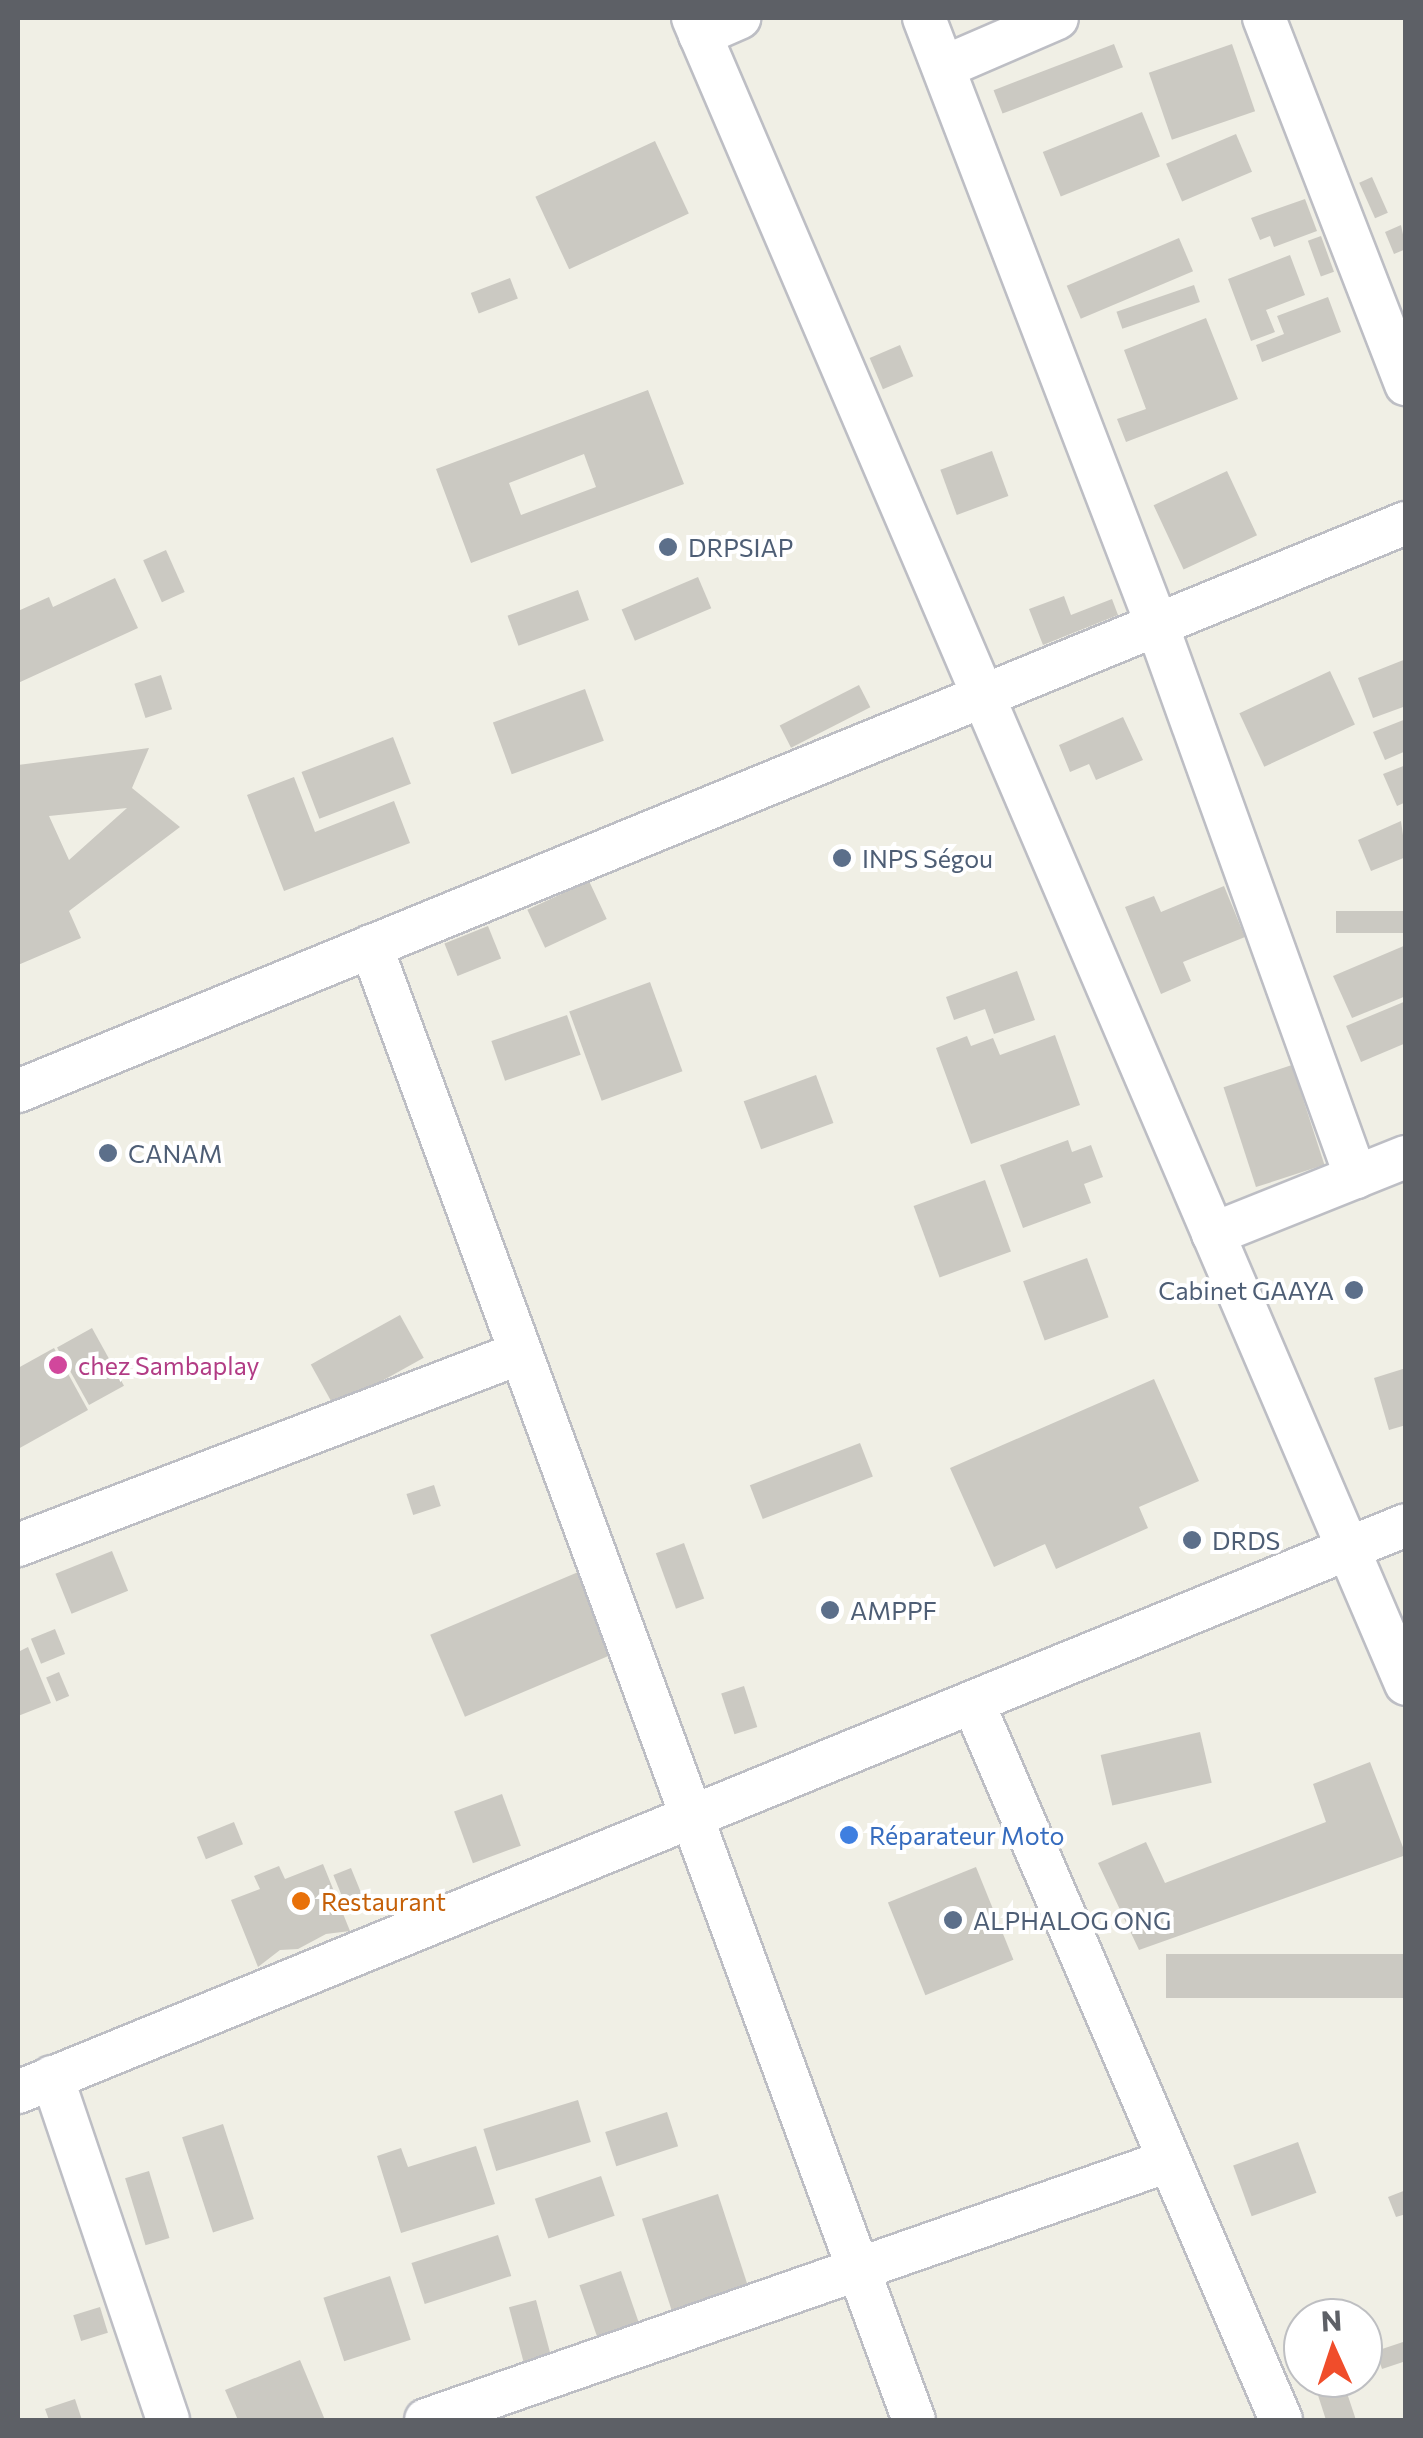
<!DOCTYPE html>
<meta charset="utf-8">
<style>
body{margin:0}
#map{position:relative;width:1423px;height:2438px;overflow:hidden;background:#f0efe5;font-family:Commissioner,sans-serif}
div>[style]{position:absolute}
.building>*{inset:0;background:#cbc9c2;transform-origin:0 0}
.roads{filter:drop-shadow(2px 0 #bdbec4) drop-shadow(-2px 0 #bdbec4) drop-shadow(0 2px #bdbec4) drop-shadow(0 -2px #bdbec4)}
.street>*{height:42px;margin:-21px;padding:0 21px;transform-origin:21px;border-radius:21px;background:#fff}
.dots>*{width:28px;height:28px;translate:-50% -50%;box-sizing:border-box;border:5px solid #fff;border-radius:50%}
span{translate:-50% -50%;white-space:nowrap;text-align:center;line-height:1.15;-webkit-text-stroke:8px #fff;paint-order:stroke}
.service-label{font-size:25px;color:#4e5e75}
.left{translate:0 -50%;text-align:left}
.right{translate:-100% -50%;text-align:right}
.hotel-label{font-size:25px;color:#b23c85}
.shop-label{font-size:25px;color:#366cbe}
.food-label{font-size:25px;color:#c56008}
.frame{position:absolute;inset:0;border:20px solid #5d6066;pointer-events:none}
.north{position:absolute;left:1283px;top:2298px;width:100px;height:100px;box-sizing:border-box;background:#fff;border:2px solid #bebfc2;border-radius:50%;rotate:357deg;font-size:28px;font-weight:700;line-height:40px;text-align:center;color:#5d6066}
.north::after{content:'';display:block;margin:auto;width:35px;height:45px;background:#f04d2b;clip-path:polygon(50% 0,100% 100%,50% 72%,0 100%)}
</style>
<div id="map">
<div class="building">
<i style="left:1114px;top:44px;width:25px;height:129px;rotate:69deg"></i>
<i style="left:1232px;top:44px;width:71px;height:88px;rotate:71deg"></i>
<i style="left:1142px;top:112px;width:48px;height:107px;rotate:68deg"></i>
<i style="left:1236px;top:134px;width:41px;height:76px;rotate:67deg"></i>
<i style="left:655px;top:141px;width:80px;height:132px;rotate:65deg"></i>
<i style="left:1372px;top:177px;width:39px;height:14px;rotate:66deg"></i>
<i style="clip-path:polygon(1305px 199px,1317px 231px,1274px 247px,1270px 236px,1260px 240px,1251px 218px)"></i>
<i style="clip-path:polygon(1401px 225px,1406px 249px,1394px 254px,1385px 232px)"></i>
<i style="left:1321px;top:236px;width:38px;height:14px;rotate:70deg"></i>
<i style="left:1179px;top:238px;width:36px;height:122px;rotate:67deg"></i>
<i style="clip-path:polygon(1290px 255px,1305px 295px,1266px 310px,1275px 332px,1251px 341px,1228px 279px)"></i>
<i style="left:510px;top:278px;width:22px;height:42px;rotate:69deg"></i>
<i style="left:1194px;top:285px;width:18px;height:82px;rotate:71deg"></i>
<i style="clip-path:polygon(1328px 297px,1341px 332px,1262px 362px,1256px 345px,1284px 334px,1277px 316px)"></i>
<i style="clip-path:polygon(1206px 318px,1238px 399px,1126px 442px,1117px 419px,1146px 409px,1124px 350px)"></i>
<i style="left:900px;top:345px;width:34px;height:33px;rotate:67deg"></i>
<i style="clip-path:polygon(evenodd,648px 390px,684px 484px,471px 563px,436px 469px,648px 390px,584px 454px,596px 487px,521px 515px,509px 483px,584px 454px)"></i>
<i style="left:992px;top:451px;width:48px;height:55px;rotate:70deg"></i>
<i style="left:1227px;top:471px;width:71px;height:81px;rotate:65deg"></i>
<i style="left:166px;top:550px;width:46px;height:25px;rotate:66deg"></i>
<i style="left:698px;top:577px;width:34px;height:83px;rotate:67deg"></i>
<i style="clip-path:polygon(115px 578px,138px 628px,18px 683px,18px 611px,49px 597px,53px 607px)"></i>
<i style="left:578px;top:590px;width:32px;height:75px;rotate:70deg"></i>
<i style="clip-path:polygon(1064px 596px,1071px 615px,1112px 599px,1118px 615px,1043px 645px,1029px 609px)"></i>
<i style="clip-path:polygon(1406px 659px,1406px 706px,1373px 718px,1358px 678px)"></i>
<i style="left:1330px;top:671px;width:59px;height:100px;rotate:65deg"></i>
<i style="left:161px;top:675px;width:36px;height:28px;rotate:72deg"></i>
<i style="left:859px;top:685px;width:25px;height:89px;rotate:63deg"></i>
<i style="left:585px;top:689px;width:55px;height:98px;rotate:70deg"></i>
<i style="clip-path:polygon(1123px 717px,1143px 760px,1096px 780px,1089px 764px,1070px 772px,1059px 745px)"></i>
<i style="clip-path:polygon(1406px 719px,1406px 751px,1385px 760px,1373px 732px)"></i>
<i style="left:393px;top:737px;width:50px;height:98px;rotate:69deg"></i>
<i style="clip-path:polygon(evenodd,149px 748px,132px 788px,180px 827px,69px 911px,81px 938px,18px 965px,18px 765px,149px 748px,127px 808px,69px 860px,49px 816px,127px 808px)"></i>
<i style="clip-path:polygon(1406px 765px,1406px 802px,1397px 806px,1383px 774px)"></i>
<i style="clip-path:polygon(294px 777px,315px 832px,394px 801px,410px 843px,284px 891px,247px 795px)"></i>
<i style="clip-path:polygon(1401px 821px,1406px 857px,1371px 871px,1358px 840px)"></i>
<i style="left:589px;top:881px;width:42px;height:68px;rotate:65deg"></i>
<i style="clip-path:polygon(1224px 886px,1245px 937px,1183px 962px,1191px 981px,1161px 994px,1125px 907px,1154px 896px,1161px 912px)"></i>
<i style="left:1406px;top:911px;width:22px;height:70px;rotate:90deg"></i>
<i style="left:488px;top:926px;width:35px;height:47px;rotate:68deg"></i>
<i style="clip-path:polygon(1406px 945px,1406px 996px,1352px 1018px,1333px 976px)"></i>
<i style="clip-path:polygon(1017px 971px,1035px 1020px,994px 1034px,985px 1009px,954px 1020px,946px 997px)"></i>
<i style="left:650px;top:982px;width:95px;height:86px;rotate:70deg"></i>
<i style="clip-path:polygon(1406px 1001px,1406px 1043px,1361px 1062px,1346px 1026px)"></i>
<i style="left:567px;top:1015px;width:42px;height:80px;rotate:71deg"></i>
<i style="clip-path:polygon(1055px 1035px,1080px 1105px,971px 1144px,936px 1048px,967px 1036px,971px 1046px,993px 1038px,1000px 1055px)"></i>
<i style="left:1292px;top:1065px;width:105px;height:72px;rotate:72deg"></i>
<i style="left:816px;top:1075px;width:51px;height:77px;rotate:70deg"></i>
<i style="clip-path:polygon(1068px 1140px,1072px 1152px,1091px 1145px,1103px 1177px,1084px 1184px,1091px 1203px,1023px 1228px,1000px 1165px)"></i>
<i style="left:985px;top:1180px;width:76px;height:76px;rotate:70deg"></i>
<i style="left:1087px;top:1258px;width:63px;height:68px;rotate:70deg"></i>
<i style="left:400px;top:1315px;width:49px;height:102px;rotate:61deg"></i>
<i style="left:92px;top:1328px;width:66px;height:40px;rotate:61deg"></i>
<i style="clip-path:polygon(54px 1348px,88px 1410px,18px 1449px,18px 1368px)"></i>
<i style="clip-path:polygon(1406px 1368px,1406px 1425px,1389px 1430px,1374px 1378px)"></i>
<i style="clip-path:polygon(1154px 1379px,1199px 1481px,1139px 1507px,1148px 1528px,1056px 1569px,1045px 1544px,994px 1567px,950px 1468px)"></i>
<i style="left:860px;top:1443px;width:36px;height:118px;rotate:69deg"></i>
<i style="left:434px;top:1485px;width:22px;height:29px;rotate:72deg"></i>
<i style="left:684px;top:1543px;width:59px;height:30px;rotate:70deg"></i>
<i style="left:112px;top:1551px;width:43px;height:61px;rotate:68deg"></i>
<i style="left:583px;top:1570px;width:89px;height:166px;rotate:67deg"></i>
<i style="left:55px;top:1629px;width:27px;height:26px;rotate:68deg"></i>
<i style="clip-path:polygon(28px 1647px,51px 1703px,18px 1716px,18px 1652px)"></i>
<i style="left:59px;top:1672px;width:26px;height:14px;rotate:67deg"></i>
<i style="left:744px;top:1686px;width:43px;height:24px;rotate:72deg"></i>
<i style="left:1200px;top:1732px;width:52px;height:102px;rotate:77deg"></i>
<i style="clip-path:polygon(1370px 1762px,1406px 1855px,1139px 1950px,1098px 1863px,1146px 1842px,1165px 1883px,1326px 1822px,1313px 1784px)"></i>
<i style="left:502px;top:1794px;width:55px;height:51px;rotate:70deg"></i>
<i style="left:234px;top:1822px;width:24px;height:40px;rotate:68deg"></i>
<i style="clip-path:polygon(323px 1864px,350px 1931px,326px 1934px,298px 1949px,280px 1950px,258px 1967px,231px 1900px,260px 1889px,254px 1876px,279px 1866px,285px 1879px)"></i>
<i style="left:976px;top:1867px;width:100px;height:95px;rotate:68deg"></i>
<i style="left:351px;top:1868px;width:37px;height:19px;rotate:68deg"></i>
<i style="left:1406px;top:1954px;width:44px;height:240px;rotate:90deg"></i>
<i style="left:578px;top:2100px;width:44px;height:99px;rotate:73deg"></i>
<i style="left:667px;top:2112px;width:36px;height:65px;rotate:72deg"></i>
<i style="left:223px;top:2124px;width:100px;height:43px;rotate:72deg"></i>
<i style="left:1298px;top:2142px;width:54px;height:69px;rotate:70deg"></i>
<i style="clip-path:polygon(476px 2146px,495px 2204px,401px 2233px,377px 2156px,401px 2148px,408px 2167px)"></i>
<i style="left:149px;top:2171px;width:70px;height:25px;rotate:73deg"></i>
<i style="left:601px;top:2176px;width:42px;height:70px;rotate:71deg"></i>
<i style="clip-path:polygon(1406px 2190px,1406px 2214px,1396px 2217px,1388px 2197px)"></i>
<i style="left:718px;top:2194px;width:103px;height:80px;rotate:72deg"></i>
<i style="left:498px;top:2235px;width:43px;height:91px;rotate:72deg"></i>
<i style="left:621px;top:2271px;width:67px;height:44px;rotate:71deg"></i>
<i style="left:390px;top:2276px;width:67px;height:70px;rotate:72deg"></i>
<i style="left:536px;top:2300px;width:62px;height:28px;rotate:75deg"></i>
<i style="left:100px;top:2307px;width:27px;height:28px;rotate:73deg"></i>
<i style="clip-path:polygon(1406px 2341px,1406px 2361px,1382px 2369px,1376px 2351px)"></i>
<i style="clip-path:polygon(300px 2360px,325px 2420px,238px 2420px,225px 2390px)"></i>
<i style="clip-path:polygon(1342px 2378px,1356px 2420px,1326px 2420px,1315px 2386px)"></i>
<i style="clip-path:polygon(75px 2399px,82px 2420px,49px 2420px,45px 2409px)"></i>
</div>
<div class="roads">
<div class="street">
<i style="left:693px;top:18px;width:1812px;rotate:66.83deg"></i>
<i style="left:924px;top:18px;width:650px;rotate:69deg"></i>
<i style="left:1157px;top:625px;width:587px;rotate:70.18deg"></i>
<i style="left:1264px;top:18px;width:393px;rotate:68.8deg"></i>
<i style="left:700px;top:35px;width:43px;rotate:-23.6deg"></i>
<i style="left:944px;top:67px;width:123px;rotate:-23.4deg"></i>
<i style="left:371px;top:946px;width:1571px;rotate:69.78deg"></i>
<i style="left:18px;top:1091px;width:1500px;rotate:-22.26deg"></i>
<i style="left:1213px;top:1234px;width:208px;rotate:-21.8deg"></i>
<i style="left:18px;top:1545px;width:537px;rotate:-20.93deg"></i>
<i style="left:974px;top:1705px;width:778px;rotate:66.76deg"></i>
<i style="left:52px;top:2077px;width:362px;rotate:71.3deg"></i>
<i style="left:18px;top:2092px;width:1499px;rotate:-22.22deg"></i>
<i style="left:426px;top:2420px;width:786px;rotate:-19.24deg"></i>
</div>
</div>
<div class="dots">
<i style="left:668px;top:547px;background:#5c6f8a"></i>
<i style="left:842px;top:858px;background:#5c6f8a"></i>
<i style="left:108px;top:1153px;background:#5c6f8a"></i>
<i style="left:1354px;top:1290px;background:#5c6f8a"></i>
<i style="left:58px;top:1365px;background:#d1479c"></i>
<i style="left:1192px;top:1540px;background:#5c6f8a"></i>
<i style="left:830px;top:1610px;background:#5c6f8a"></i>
<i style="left:849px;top:1835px;background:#3f7fe0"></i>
<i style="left:301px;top:1901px;background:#e8710a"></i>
<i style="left:953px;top:1920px;background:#5c6f8a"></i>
</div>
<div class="service-label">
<span class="left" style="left:688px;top:547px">DRPSIAP</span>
<span class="left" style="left:862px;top:858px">INPS Ségou</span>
<span class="left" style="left:128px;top:1153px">CANAM</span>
<span class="right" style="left:1334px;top:1290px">Cabinet GAAYA</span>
<span class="left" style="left:1212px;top:1540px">DRDS</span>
<span class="left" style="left:850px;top:1610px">AMPPF</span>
<span class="left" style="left:973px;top:1920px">ALPHALOG ONG</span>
</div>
<div class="hotel-label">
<span class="left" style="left:78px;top:1365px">chez Sambaplay</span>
</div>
<div class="shop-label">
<span class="left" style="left:869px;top:1835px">Réparateur Moto</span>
</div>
<div class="food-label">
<span class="left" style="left:321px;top:1901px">Restaurant</span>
</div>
<div class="frame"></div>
<div class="north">N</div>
</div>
